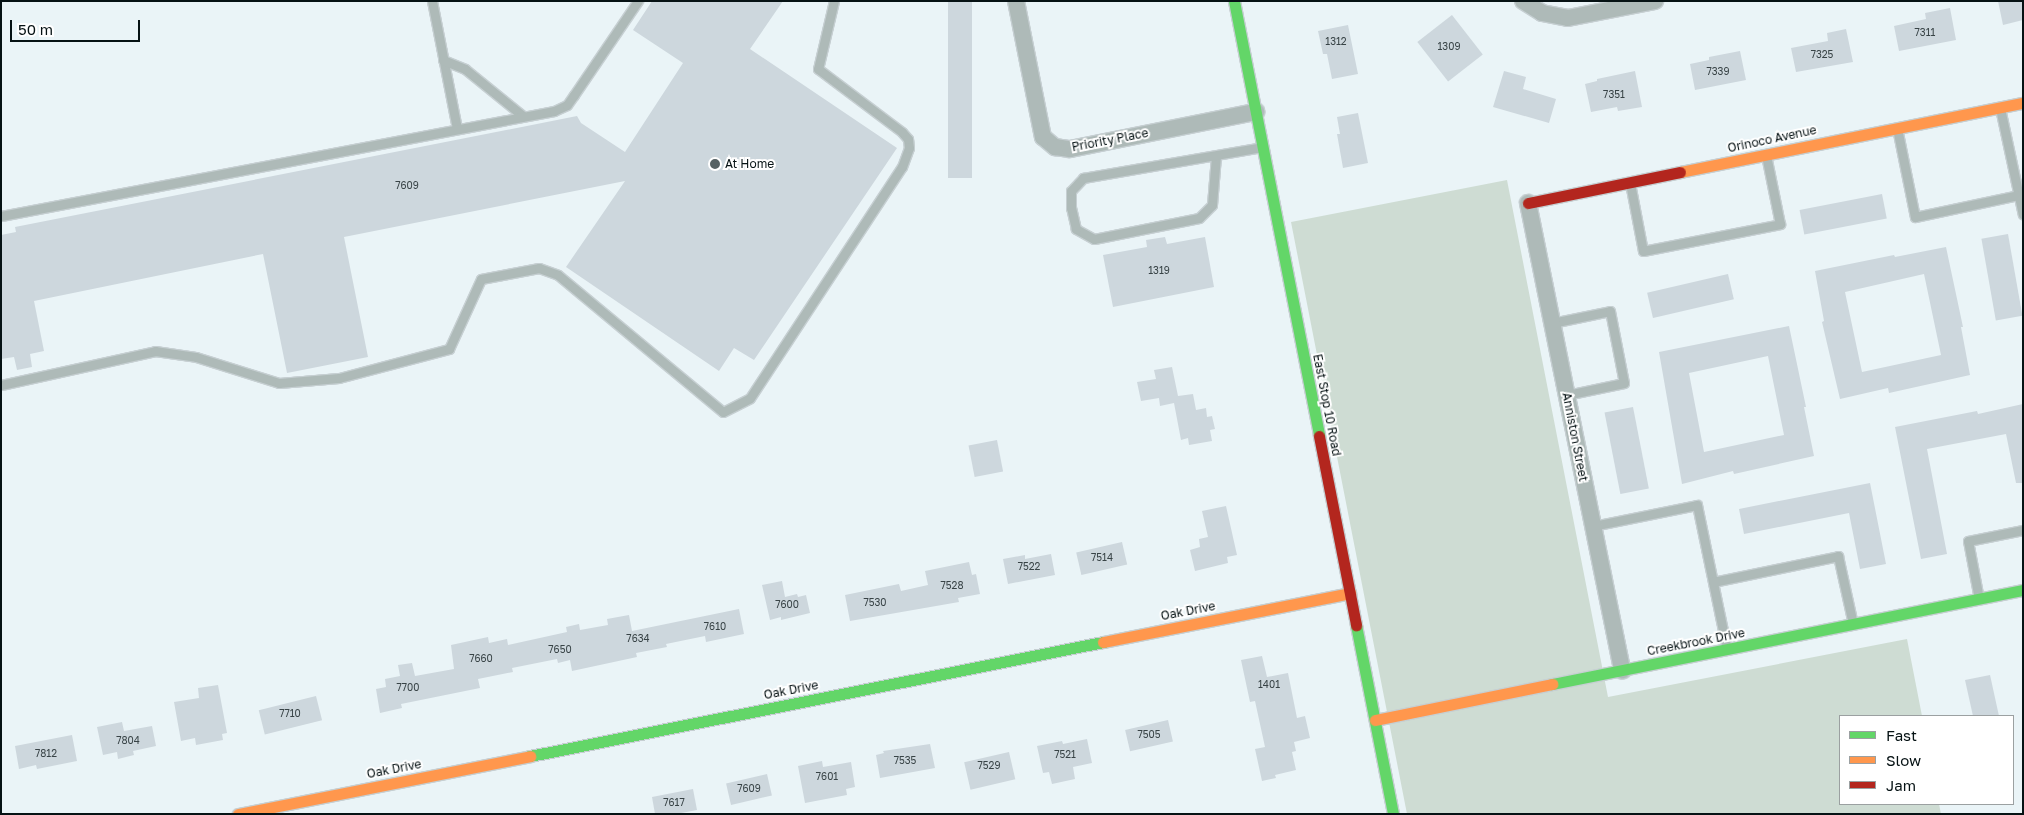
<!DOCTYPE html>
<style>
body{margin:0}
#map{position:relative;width:2024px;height:815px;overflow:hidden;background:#eaf4f7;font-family:"Golos Text",sans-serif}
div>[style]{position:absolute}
.green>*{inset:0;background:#cedcd3}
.building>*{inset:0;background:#cdd7dd;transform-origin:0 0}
.roads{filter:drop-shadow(1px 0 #c6cfd2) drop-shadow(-1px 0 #c6cfd2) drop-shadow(0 1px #c6cfd2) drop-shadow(0 -1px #c6cfd2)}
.lane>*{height:9px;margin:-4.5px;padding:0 4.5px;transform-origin:4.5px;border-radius:4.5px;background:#aebab8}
.street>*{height:16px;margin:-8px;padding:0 8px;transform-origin:8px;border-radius:8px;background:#aebab8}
.fast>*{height:11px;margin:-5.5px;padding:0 5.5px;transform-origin:5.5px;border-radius:5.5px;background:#63d668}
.slow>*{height:11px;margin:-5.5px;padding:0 5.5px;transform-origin:5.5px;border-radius:5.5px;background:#ff974d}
.jam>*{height:11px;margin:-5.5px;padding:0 5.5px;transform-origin:5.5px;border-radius:5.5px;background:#b3261e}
.dots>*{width:14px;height:14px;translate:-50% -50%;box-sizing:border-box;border:2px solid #fff;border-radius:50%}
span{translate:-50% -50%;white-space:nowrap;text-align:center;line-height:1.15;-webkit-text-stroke:4px #fff;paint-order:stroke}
.number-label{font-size:10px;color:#384346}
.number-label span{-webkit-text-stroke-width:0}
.street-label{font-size:12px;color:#061214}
.poi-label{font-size:12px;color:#061214}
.left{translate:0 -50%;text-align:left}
.frame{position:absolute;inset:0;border:2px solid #061214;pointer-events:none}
.legend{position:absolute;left:1839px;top:715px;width:175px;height:90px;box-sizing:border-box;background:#fff;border:1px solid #9ba0a1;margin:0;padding:6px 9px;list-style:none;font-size:15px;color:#061214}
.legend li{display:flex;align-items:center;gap:10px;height:25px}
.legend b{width:25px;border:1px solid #9ba0a1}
.scale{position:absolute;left:10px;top:20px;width:130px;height:22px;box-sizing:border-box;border:2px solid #061214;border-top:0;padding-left:6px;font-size:15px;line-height:18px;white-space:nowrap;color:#061214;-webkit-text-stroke:4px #fff;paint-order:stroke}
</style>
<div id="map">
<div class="green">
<i style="clip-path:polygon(1507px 180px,1608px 697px,1907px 639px,1922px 716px,1840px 716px,1840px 804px,1939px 804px,1941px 814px,1407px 814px,1291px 222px)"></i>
</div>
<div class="building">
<i style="clip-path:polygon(652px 1px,783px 1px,750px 49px,897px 148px,754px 360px,734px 348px,719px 371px,566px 267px,625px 181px,344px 237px,368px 357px,287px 373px,263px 254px,34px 301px,44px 351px,30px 354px,32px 367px,17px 370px,14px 357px,1px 359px,1px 235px,16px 232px,15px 227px,577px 116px,581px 123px,625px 152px,683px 63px,633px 30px)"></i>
<i style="left:948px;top:1px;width:24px;height:177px"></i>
<i style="clip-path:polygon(1998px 1px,2023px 1px,2023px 20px,2003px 25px)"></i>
<i style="clip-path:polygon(1950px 8px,1956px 40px,1899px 51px,1894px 26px,1926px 19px,1925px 13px)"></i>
<i style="left:1452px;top:15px;width:50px;height:44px;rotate:52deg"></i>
<i style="clip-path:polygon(1348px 25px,1358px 74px,1332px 79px,1327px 54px,1323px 54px,1318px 31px)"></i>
<i style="clip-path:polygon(1846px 29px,1853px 62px,1796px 72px,1791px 48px,1828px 41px,1827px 33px)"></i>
<i style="clip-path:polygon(1740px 51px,1746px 80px,1695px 90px,1690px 64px,1709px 60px,1709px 57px)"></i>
<i style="clip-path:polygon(1504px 71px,1526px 77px,1523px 89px,1556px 99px,1549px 123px,1493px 107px)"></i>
<i style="clip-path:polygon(1635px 71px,1642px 107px,1618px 111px,1617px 107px,1591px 112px,1585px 84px,1597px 81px,1597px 79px)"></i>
<i style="clip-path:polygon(1358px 113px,1368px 163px,1343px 168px,1337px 134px,1340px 134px,1337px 117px)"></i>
<i style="left:1882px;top:194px;width:25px;height:84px;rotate:79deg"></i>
<i style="left:2008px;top:234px;width:83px;height:27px;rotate:80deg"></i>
<i style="clip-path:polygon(1165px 237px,1167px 244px,1205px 237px,1214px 287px,1113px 307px,1103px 255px,1147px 247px,1146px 240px)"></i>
<i style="clip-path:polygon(evenodd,1946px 247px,1963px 327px,1961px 327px,1970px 375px,1889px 393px,1888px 388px,1840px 399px,1822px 322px,1824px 321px,1815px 271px,1894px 255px,1895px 257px,1946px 247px,1924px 274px,1941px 355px,1862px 372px,1845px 292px,1924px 274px)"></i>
<i style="left:1728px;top:274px;width:26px;height:83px;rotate:77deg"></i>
<i style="clip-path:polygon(evenodd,1789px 326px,1806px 407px,1804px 407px,1814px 456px,1734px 474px,1733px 471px,1682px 484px,1659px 352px,1789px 326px,1768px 356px,1784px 435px,1704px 452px,1689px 373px,1768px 356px)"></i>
<i style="clip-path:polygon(1172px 367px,1178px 396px,1193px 394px,1196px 410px,1206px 408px,1207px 417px,1212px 416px,1215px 429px,1210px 430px,1212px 441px,1189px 445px,1188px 438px,1181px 440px,1174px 403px,1160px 406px,1159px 398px,1141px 401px,1137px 382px,1156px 379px,1154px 370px)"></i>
<i style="clip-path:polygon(2023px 404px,2023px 483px,2016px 483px,2006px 434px,1927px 449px,1947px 554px,1921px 559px,1895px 427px,1977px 411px,1978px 414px)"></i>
<i style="left:1633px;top:407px;width:83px;height:29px;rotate:79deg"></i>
<i style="left:997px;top:440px;width:32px;height:29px;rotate:79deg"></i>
<i style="clip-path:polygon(1870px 483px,1886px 564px,1860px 569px,1849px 513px,1744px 534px,1739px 509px)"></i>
<i style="clip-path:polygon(1226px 506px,1237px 555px,1227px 557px,1228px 563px,1195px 571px,1190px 550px,1200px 547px,1199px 539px,1208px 537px,1202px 511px)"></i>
<i style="left:1122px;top:542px;width:23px;height:47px;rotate:77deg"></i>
<i style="clip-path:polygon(1051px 554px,1055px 575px,1008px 584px,1003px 559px,1025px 555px,1025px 559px)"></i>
<i style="clip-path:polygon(969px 562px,972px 575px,976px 574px,980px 594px,958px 598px,959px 602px,850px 621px,845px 595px,899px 584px,901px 591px,928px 585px,925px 571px)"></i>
<i style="clip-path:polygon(782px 581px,785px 597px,797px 594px,798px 597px,806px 595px,810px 613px,781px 620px,781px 617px,770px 620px,762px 585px)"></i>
<i style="clip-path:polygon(739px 609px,744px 634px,706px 642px,705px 636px,666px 644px,667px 647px,636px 653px,637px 657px,572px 671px,570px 660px,558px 663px,557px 659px,512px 668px,513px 672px,478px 679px,480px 688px,401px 704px,402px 708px,380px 713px,376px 689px,386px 687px,385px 679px,400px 676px,398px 665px,412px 663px,415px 676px,454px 669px,451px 645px,488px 637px,489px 643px,507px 639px,508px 645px,567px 632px,566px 627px,579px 624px,580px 630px,608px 625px,607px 619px,629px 615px,632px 631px)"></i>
<i style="clip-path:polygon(1262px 656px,1267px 677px,1288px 673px,1297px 718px,1305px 716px,1310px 738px,1294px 742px,1296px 751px,1292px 752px,1296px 770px,1275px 775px,1276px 778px,1262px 781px,1255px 749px,1265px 747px,1255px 701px,1250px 702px,1241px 660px)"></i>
<i style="clip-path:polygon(1990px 675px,1999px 716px,1973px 716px,1965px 680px)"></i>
<i style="clip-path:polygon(218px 685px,227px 733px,222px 734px,223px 740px,196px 745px,195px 738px,181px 741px,174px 702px,199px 698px,198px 688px)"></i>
<i style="left:316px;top:696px;width:25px;height:59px;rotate:76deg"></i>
<i style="left:1168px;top:720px;width:22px;height:44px;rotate:77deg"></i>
<i style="clip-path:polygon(122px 722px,124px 731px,152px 726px,156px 746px,133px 751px,134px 755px,118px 759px,117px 752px,103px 755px,97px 727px)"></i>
<i style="clip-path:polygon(72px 735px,77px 761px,37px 769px,36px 765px,19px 769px,15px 746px)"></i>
<i style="clip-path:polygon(1087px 739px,1092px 763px,1073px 767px,1075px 779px,1052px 784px,1049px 772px,1043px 773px,1037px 746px,1062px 741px,1063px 744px)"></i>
<i style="clip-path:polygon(930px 744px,935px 768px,880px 778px,876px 755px,884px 753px,883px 751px)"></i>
<i style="left:1009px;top:752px;width:28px;height:46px;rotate:77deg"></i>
<i style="clip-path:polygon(822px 761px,823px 767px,851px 762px,855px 787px,846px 789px,847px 795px,805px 803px,798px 766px)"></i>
<i style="left:767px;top:774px;width:22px;height:42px;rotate:77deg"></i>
<i style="clip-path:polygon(693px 789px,697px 810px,676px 814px,655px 814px,652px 797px)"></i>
</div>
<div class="roads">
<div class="lane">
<i style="left:432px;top:1px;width:130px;rotate:78.9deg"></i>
<i style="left:443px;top:60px;width:24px;rotate:22deg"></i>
<i style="left:465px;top:69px;width:75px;rotate:39deg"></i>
<i style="left:2000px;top:108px;width:109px;rotate:77.9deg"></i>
<i style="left:1897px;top:128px;width:91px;rotate:78.6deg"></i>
<i style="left:1915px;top:217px;width:110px;rotate:-12deg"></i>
<i style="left:1216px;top:156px;width:49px;rotate:94.7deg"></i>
<i style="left:1212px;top:205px;width:18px;rotate:135deg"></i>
<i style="left:1199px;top:218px;width:107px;rotate:168.7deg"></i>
<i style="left:1094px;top:239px;width:21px;rotate:-151deg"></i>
<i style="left:1076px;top:229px;width:22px;rotate:-103deg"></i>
<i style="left:1071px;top:208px;width:17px;rotate:-90deg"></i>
<i style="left:1071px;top:191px;width:18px;rotate:-47deg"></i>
<i style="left:1083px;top:178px;width:183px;rotate:-9.8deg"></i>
<i style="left:1630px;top:183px;width:69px;rotate:79.2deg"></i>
<i style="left:1643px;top:251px;width:140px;rotate:-11.1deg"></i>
<i style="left:1780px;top:224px;width:70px;rotate:-101.5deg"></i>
<i style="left:1px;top:216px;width:563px;rotate:-10.75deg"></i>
<i style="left:554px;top:111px;width:14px;rotate:-25deg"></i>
<i style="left:567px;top:105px;width:12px;rotate:-55deg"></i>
<i style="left:574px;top:95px;width:114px;rotate:-55.8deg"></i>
<i style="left:1552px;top:323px;width:59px;rotate:-11.7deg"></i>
<i style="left:1610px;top:311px;width:73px;rotate:79deg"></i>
<i style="left:1624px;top:383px;width:58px;rotate:168.1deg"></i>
<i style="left:1px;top:385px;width:158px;rotate:-12.4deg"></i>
<i style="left:155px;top:351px;width:41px;rotate:8.3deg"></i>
<i style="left:196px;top:357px;width:87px;rotate:17.4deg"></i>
<i style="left:279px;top:383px;width:60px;rotate:-4.8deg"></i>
<i style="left:339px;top:378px;width:114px;rotate:-14.8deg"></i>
<i style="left:449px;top:349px;width:77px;rotate:-65.4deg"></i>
<i style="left:481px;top:279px;width:59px;rotate:-10.7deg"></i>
<i style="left:539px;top:268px;width:20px;rotate:20deg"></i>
<i style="left:558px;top:275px;width:214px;rotate:39.7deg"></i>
<i style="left:723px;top:412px;width:30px;rotate:-27deg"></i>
<i style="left:750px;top:398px;width:277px;rotate:-56.7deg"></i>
<i style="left:902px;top:167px;width:20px;rotate:-70deg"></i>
<i style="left:909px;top:148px;width:9px;rotate:-96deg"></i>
<i style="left:908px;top:139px;width:9px;rotate:-131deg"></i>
<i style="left:902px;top:132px;width:105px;rotate:-143.1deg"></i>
<i style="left:818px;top:69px;width:70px;rotate:-76.8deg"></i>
<i style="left:1593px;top:526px;width:106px;rotate:-11.4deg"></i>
<i style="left:1697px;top:505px;width:148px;rotate:78.3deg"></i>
<i style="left:1713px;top:582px;width:128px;rotate:-11.7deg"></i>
<i style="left:1838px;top:556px;width:70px;rotate:77.6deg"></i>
<i style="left:1979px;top:599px;width:59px;rotate:-100.7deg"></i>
<i style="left:1968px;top:541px;width:56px;rotate:-11.3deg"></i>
</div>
<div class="street">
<i style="left:1016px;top:1px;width:139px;rotate:78.8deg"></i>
<i style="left:1043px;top:137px;width:16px;rotate:40deg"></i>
<i style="left:1055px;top:147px;width:15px;rotate:8deg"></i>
<i style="left:1070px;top:149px;width:190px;rotate:-11.3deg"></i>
<i style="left:1523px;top:1px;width:22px;rotate:32deg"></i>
<i style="left:1542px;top:13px;width:26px;rotate:11deg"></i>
<i style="left:1568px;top:18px;width:89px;rotate:-11.1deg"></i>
<i style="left:1528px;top:203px;width:477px;rotate:78.6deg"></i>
</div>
<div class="fast">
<i style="left:1234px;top:1px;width:443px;rotate:78.9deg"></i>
<i style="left:1356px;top:625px;width:193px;rotate:78.9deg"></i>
<i style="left:1552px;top:684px;width:480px;rotate:-11.3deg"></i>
<i style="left:530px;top:756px;width:584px;rotate:-11.25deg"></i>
</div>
<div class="slow">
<i style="left:1680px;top:172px;width:350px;rotate:-11.4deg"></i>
<i style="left:1103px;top:642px;width:252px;rotate:-11.2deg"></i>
<i style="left:1375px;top:720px;width:181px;rotate:-11.5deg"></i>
<i style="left:238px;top:814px;width:298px;rotate:-11.2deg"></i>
</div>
<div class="jam">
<i style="left:1528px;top:203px;width:155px;rotate:-11.5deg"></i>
<i style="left:1319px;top:436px;width:193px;rotate:78.9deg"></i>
</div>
</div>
<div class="dots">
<i style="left:715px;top:164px;background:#566163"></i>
</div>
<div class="number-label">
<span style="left:1925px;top:33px">7311</span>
<span style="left:1336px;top:42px">1312</span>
<span style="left:1449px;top:47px">1309</span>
<span style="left:1822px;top:55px">7325</span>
<span style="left:1718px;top:72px">7339</span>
<span style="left:1614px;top:95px">7351</span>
<span style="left:407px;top:186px">7609</span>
<span style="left:1159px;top:271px">1319</span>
<span style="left:1102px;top:558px">7514</span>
<span style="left:1029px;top:567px">7522</span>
<span style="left:952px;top:586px">7528</span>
<span style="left:875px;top:603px">7530</span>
<span style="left:787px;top:605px">7600</span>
<span style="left:715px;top:627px">7610</span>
<span style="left:638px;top:639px">7634</span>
<span style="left:560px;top:650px">7650</span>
<span style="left:481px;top:659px">7660</span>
<span style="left:1269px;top:685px">1401</span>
<span style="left:408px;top:688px">7700</span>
<span style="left:290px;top:714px">7710</span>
<span style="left:1149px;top:735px">7505</span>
<span style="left:128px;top:741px">7804</span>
<span style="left:46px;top:754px">7812</span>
<span style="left:1065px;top:755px">7521</span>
<span style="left:905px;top:761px">7535</span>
<span style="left:989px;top:766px">7529</span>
<span style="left:827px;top:777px">7601</span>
<span style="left:749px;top:789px">7609</span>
<span style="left:674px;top:803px">7617</span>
</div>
<div class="street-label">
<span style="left:1772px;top:139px;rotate:-12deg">Orinoco Avenue</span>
<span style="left:1110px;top:140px;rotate:-11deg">Priority Place</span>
<span style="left:1327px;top:405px;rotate:79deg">East Stop 10 Road</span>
<span style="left:1575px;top:437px;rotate:79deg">Anniston Street</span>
<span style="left:1188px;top:611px;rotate:-11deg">Oak Drive</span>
<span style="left:1696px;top:642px;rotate:-11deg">Creekbrook Drive</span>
<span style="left:791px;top:690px;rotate:-11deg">Oak Drive</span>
<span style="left:394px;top:769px;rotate:-11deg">Oak Drive</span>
</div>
<div class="poi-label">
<span class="left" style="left:725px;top:164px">At Home</span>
</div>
<div class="frame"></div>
<ul class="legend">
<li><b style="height:6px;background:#63d668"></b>Fast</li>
<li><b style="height:6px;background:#ff974d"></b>Slow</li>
<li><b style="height:6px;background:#b3261e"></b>Jam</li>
</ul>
<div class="scale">50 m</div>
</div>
